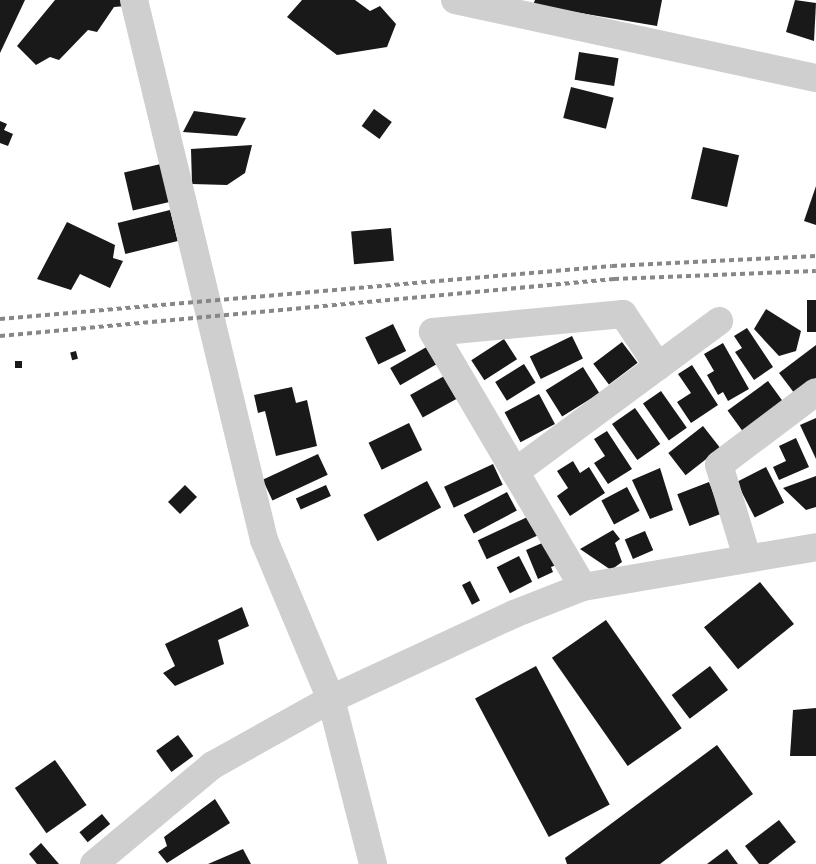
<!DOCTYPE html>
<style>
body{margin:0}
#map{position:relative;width:816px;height:864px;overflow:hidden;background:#fff;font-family:"Fira Sans",sans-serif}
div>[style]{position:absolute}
.building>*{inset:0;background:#191919;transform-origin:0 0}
.minor>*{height:28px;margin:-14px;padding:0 14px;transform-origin:14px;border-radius:14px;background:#cfcfcf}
.tertiary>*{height:28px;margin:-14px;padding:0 14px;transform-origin:14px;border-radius:14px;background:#cfcfcf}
.rail>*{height:4px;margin-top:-2px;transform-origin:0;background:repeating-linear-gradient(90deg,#878787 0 5px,transparent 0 9px)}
span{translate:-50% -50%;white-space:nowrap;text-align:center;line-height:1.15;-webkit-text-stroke:5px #fff;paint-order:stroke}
</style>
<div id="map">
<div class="building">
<i style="clip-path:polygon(0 0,25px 0,0 53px)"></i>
<i style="clip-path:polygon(55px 0,125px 0,126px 6px,114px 7px,97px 32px,88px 30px,59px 60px,50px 57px,36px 65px,17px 46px)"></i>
<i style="clip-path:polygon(302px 0,355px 0,370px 11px,380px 6px,396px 24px,387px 47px,337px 55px,287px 17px)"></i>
<i style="clip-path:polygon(535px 0,662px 0,657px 26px,533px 5px)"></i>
<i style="clip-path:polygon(795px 0,816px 3px,814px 41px,786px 32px)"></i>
<i style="left:579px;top:52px;width:40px;height:28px;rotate:9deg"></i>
<i style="left:571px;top:87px;width:44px;height:32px;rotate:14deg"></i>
<i style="left:374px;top:109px;width:22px;height:21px;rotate:36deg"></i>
<i style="clip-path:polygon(194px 111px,246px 118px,237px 136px,183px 132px)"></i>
<i style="clip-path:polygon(0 121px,7px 124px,4px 130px,13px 134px,8px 146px,0 143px)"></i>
<i style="clip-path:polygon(252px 145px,245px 173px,227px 185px,192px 184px,191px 149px)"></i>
<i style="left:703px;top:147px;width:37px;height:53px;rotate:13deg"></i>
<i style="left:165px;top:163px;width:39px;height:42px;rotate:77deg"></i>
<i style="clip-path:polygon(816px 186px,816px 225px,804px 221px)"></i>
<i style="left:170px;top:210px;width:32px;height:54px;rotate:76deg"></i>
<i style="clip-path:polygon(67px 222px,115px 245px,113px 258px,123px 261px,110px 288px,80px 274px,71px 290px,37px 279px)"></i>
<i style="left:391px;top:228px;width:33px;height:40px;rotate:85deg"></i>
<i style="left:807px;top:300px;width:9px;height:32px"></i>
<i style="clip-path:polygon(766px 309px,801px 331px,796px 351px,779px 356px,754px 329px)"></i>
<i style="left:393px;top:324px;width:30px;height:31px;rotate:64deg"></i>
<i style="clip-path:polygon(747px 328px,773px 367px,754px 380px,735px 352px,742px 348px,734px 336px)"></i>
<i style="left:572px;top:336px;width:25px;height:47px;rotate:64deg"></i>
<i style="left:504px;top:339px;width:24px;height:39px;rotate:57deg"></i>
<i style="left:622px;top:342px;width:26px;height:36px;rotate:53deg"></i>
<i style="clip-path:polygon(723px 343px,749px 389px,728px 401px,723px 392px,718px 395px,707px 375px,714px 371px,704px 354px)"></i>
<i style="left:430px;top:345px;width:20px;height:46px;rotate:60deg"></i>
<i style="clip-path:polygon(816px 345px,816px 378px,795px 394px,779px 373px)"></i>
<i style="left:76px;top:351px;width:8px;height:6px;rotate:76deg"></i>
<i style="left:15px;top:361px;width:7px;height:7px"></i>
<i style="left:524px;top:364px;width:22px;height:34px;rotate:58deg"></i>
<i style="clip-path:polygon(692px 365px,718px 405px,691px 423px,677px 402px,691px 393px,678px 374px)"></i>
<i style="left:583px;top:367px;width:31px;height:44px;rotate:58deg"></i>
<i style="left:446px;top:375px;width:26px;height:41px;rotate:61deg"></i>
<i style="left:768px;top:381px;width:27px;height:50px;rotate:54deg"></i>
<i style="clip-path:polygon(292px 387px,296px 403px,307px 400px,317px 446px,276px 456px,265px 411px,258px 413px,254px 395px)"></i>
<i style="left:661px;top:391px;width:45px;height:22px;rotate:55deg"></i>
<i style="left:539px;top:394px;width:34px;height:39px;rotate:62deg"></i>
<i style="left:635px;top:408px;width:44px;height:28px;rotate:55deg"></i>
<i style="clip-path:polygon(816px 418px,816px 459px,800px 425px)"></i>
<i style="left:409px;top:423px;width:30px;height:45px;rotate:64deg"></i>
<i style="left:703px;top:426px;width:28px;height:44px;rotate:52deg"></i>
<i style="clip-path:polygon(607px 431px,632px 469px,608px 484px,594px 463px,605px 456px,594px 439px)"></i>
<i style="clip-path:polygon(796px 438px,809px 467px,779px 480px,773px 467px,786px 461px,779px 446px)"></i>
<i style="left:318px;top:454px;width:23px;height:61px;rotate:65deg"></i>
<i style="clip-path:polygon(573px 461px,580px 473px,589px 467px,605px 493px,570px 516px,557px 496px,568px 488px,557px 471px)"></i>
<i style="left:493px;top:464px;width:23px;height:54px;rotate:65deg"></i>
<i style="left:766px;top:467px;width:40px;height:33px;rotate:63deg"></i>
<i style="clip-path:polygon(660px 468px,673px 510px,650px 519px,632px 480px)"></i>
<i style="clip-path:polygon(816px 476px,816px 507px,806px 510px,783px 488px)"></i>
<i style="left:427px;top:481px;width:30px;height:72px;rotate:62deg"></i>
<i style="left:709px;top:482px;width:34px;height:34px;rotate:69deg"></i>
<i style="left:185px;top:485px;width:17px;height:24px;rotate:45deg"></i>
<i style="left:326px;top:485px;width:12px;height:33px;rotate:66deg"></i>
<i style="left:627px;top:487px;width:27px;height:29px;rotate:62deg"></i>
<i style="left:507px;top:492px;width:21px;height:49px;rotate:62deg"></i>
<i style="left:534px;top:514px;width:21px;height:62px;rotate:65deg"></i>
<i style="clip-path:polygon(613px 530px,620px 539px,615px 543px,622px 562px,611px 570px,580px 549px)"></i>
<i style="left:645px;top:531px;width:21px;height:22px;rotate:67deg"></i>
<i style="clip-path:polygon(549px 540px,559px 564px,551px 567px,553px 572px,538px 579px,526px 550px)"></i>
<i style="left:519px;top:556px;width:29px;height:25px;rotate:63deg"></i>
<i style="left:470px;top:581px;width:22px;height:9px;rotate:63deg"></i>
<i style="left:760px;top:582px;width:54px;height:72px;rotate:51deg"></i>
<i style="clip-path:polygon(242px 607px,249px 626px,218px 640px,224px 664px,175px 686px,163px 673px,175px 666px,165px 644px)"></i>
<i style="left:606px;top:620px;width:132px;height:66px;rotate:55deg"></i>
<i style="left:536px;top:666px;width:157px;height:69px;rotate:62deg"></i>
<i style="left:710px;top:666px;width:30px;height:48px;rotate:53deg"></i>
<i style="clip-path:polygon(816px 708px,816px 756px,790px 756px,793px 710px)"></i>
<i style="left:178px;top:735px;width:26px;height:27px;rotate:54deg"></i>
<i style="clip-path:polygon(717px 745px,753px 794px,660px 864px,567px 864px,565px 858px)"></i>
<i style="left:55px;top:760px;width:55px;height:49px;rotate:55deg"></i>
<i style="clip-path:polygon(215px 799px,230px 823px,167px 863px,158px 852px,167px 846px,164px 837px)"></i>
<i style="left:102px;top:814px;width:13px;height:29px;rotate:51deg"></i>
<i style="clip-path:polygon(779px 820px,796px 842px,768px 864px,759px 864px,745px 846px)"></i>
<i style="clip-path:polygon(41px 843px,59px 864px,37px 864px,29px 854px)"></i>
<i style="clip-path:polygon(243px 849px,251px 864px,208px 864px)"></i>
<i style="clip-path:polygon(727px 849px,738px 864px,707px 864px)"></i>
</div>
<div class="minor">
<i style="left:134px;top:0;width:555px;rotate:76.46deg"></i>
<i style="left:264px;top:540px;width:173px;rotate:67.2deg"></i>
<i style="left:331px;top:699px;width:170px;rotate:75.7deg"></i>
<i style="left:515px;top:472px;width:254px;rotate:-36.5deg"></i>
<i style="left:747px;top:557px;width:96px;rotate:-106.9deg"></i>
<i style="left:719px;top:465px;width:121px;rotate:-37deg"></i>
<i style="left:583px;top:587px;width:296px;rotate:-120.5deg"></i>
<i style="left:433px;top:332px;width:191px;rotate:-5.4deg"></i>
<i style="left:623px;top:314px;width:63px;rotate:56.1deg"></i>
</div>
<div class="tertiary">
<i style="left:455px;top:0;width:369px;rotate:12.2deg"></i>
<i style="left:94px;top:864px;width:155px;rotate:-39.8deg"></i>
<i style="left:213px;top:765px;width:135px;rotate:-29.2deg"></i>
<i style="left:331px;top:699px;width:202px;rotate:-24.9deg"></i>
<i style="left:514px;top:614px;width:74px;rotate:-21.4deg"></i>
<i style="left:583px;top:587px;width:236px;rotate:-9.7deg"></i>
</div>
<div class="rail">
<i style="left:0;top:319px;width:614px;rotate:-4.95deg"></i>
<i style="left:612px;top:266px;width:204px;rotate:-2.8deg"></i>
<i style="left:0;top:336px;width:617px;rotate:-5.3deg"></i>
<i style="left:614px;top:279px;width:202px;rotate:-2.3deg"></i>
</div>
</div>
